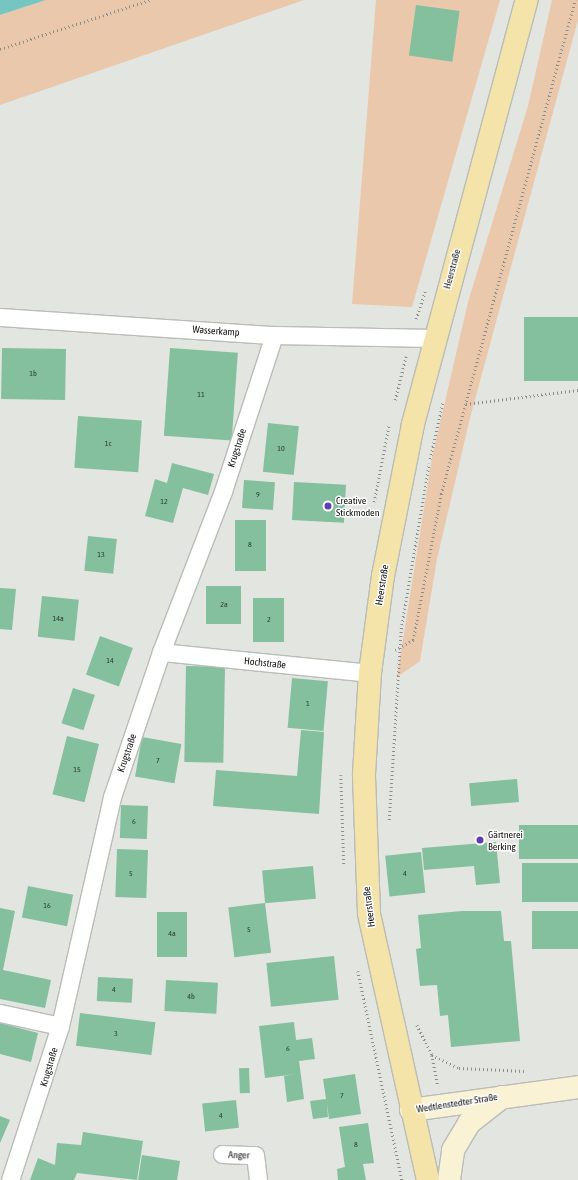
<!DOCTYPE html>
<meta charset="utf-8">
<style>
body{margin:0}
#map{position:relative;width:578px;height:1180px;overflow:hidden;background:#e3e5e0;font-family:"Asap Condensed",sans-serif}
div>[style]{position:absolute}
.green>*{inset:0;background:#eac8ac}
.water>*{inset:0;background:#77c5c1}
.building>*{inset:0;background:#84bf9e;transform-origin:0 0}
.path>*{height:2.5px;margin-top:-1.25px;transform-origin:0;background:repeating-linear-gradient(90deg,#8c8d89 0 1px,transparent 0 4px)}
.roads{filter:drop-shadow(1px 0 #b9bcb7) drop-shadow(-1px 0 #b9bcb7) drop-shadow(0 1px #b9bcb7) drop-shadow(0 -1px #b9bcb7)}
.street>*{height:17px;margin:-8.5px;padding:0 8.5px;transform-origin:8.5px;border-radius:8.5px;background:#fff}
.secondary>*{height:22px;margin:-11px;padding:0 11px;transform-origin:11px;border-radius:11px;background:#faf2d4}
.primary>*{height:22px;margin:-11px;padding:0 11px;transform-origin:11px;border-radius:11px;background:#f5e4a9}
.dots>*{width:11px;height:11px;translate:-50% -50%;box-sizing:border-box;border:2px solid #fff;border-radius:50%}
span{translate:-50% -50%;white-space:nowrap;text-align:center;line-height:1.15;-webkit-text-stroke:3px #fff;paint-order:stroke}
.number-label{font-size:8px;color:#2e3d34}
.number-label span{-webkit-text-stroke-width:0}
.street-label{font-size:10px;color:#111210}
.poi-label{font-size:10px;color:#111210}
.left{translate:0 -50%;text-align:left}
</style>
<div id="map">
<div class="green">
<i style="clip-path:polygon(46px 0,304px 0,0 105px,0 15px)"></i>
<i style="clip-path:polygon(376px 0,500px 0,412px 307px,352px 304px)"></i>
<i style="clip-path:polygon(552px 0,578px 0,578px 20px,470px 418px,437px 559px,420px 661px,397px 677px,432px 458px,468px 302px,528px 106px)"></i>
</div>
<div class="water">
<i style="clip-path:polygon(0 0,46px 0,0 15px)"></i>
</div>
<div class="building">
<i style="left:416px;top:5px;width:44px;height:51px;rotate:8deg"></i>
<i style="left:578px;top:317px;width:64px;height:54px;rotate:90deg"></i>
<i style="left:2px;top:348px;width:64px;height:51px;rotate:1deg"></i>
<i style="left:170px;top:348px;width:68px;height:88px;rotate:4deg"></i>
<i style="left:78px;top:416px;width:64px;height:52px;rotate:4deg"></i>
<i style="left:268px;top:423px;width:31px;height:49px;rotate:6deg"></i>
<i style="clip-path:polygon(172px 463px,214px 474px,208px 495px,183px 488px,173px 523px,145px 516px,155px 479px,167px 483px)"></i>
<i style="left:244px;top:480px;width:31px;height:28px;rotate:4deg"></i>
<i style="left:294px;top:482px;width:52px;height:38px;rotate:3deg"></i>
<i style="left:235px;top:520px;width:31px;height:51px"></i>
<i style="left:88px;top:536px;width:29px;height:35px;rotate:6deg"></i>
<i style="left:206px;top:586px;width:35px;height:38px"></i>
<i style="clip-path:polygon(0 588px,16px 589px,12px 630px,0 629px)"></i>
<i style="left:42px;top:596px;width:37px;height:41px;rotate:6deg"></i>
<i style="left:253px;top:598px;width:31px;height:44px"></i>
<i style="left:100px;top:636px;width:35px;height:41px;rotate:20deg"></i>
<i style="left:186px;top:666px;width:39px;height:96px;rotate:1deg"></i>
<i style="left:292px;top:678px;width:36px;height:50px;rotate:5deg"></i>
<i style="left:73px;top:688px;width:23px;height:37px;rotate:18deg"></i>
<i style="clip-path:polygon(301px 730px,324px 732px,319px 814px,213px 806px,216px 770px,297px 776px)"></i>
<i style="left:67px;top:736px;width:33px;height:60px;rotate:14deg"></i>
<i style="left:142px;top:737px;width:40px;height:40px;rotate:10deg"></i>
<i style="left:517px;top:779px;width:23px;height:48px;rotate:85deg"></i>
<i style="left:121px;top:805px;width:27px;height:33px;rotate:2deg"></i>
<i style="left:578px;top:825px;width:34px;height:59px;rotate:90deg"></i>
<i style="clip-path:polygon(496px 842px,500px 883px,476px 885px,474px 866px,424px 870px,422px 848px)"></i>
<i style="left:117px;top:849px;width:31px;height:48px;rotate:2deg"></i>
<i style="left:421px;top:852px;width:41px;height:36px;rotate:84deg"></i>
<i style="left:578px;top:863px;width:39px;height:56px;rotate:90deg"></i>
<i style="left:313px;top:866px;width:33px;height:51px;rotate:85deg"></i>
<i style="left:28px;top:886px;width:46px;height:32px;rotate:11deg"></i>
<i style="left:265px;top:903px;width:50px;height:37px;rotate:83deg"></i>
<i style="clip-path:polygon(0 908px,15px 911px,3px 970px,51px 980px,45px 1008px,0 999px)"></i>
<i style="clip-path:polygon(462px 911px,501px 911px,504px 941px,511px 941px,520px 1041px,451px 1047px,448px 1015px,440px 1016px,437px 985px,420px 986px,416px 949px,421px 948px,418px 915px)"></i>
<i style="left:578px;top:911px;width:38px;height:46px;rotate:90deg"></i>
<i style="left:157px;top:912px;width:30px;height:45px"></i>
<i style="left:334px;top:956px;width:44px;height:68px;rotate:84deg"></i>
<i style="left:98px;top:977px;width:35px;height:24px;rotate:3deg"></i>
<i style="left:166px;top:980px;width:52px;height:31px;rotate:3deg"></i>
<i style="left:80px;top:1013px;width:76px;height:33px;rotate:7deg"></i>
<i style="clip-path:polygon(294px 1022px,296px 1040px,312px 1038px,315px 1059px,299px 1061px,304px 1099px,287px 1102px,284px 1076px,296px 1074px,265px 1078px,259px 1026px)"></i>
<i style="clip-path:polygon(0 1023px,38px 1033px,31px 1062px,0 1054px)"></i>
<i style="left:249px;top:1068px;width:25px;height:10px;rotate:88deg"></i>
<i style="clip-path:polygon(355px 1074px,361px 1114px,329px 1119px,327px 1103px,328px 1117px,313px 1119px,310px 1101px,326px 1099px,323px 1079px)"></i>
<i style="left:236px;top:1100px;width:28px;height:34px;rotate:84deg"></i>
<i style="clip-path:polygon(0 1116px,10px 1120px,0 1143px)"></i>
<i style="clip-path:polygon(368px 1123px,374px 1163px,363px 1164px,366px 1180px,338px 1180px,337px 1169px,345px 1167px,339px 1127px)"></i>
<i style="clip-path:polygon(83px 1132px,143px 1141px,137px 1180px,77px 1173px,74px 1180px,30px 1180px,38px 1158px,55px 1165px,57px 1143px,81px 1145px)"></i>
<i style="clip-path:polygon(142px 1155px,180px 1161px,177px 1180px,138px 1180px)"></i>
</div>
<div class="path">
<i style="left:0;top:49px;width:158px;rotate:-18.1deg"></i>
<i style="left:416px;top:319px;width:29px;rotate:-72deg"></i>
<i style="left:395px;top:400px;width:45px;rotate:-76deg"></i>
<i style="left:466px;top:404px;width:113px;rotate:-7.1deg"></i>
<i style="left:430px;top:459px;width:59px;rotate:-77.4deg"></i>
<i style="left:374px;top:502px;width:79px;rotate:-79.1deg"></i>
<i style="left:395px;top:650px;width:21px;rotate:-29deg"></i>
<i style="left:413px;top:640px;width:149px;rotate:-79.1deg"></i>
<i style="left:441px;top:494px;width:512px;rotate:-74.82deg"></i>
<i style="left:341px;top:775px;width:90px;rotate:88.1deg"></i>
<i style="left:389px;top:820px;width:191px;rotate:-86.4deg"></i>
<i style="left:401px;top:629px;width:168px;rotate:-80.4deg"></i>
<i style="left:358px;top:971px;width:214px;rotate:78.1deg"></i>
<i style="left:417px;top:1025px;width:34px;rotate:63deg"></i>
<i style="left:432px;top:1055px;width:32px;rotate:79deg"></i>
<i style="left:432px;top:1055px;width:30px;rotate:26deg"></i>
<i style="left:459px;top:1068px;width:65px;rotate:2.6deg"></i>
</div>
<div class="roads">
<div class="street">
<i style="left:0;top:317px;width:275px;rotate:3.8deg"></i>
<i style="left:274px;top:335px;width:159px;rotate:1.1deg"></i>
<i style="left:161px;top:652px;width:210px;rotate:5.7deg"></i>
<i style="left:0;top:1013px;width:61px;rotate:12.2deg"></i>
<i style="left:222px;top:1154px;width:33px;rotate:2deg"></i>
<i style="left:255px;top:1155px;width:25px;rotate:83deg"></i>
<i style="left:10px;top:1180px;width:162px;rotate:-72deg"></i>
<i style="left:60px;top:1026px;width:235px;rotate:-77.2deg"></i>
<i style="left:112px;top:797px;width:153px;rotate:-71.3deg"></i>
<i style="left:161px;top:652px;width:173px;rotate:-68.9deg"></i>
<i style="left:223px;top:491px;width:164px;rotate:-71.9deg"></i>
</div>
<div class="secondary">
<i style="left:411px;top:1110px;width:169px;rotate:-7.8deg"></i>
<i style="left:449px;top:1180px;width:30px;rotate:-82deg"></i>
<i style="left:453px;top:1150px;width:31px;rotate:-59deg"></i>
<i style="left:469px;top:1123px;width:42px;rotate:-38.2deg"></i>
</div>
<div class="primary">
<i style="left:428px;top:1180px;width:273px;rotate:-102.5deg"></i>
<i style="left:369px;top:913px;width:139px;rotate:-92.1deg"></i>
<i style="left:364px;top:774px;width:101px;rotate:-86.6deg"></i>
<i style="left:370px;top:673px;width:98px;rotate:-82.4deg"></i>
<i style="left:383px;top:576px;width:155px;rotate:-78.8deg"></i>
<i style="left:413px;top:424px;width:439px;rotate:-75deg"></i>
</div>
</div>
<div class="dots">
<i style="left:328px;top:506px;background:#5c3db5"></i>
<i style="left:480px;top:840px;background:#5c3db5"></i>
</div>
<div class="number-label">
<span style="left:33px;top:374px">1b</span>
<span style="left:201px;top:395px">11</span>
<span style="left:108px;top:444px">1c</span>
<span style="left:281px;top:449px">10</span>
<span style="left:258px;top:495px">9</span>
<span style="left:164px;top:502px">12</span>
<span style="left:250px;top:545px">8</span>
<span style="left:101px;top:555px">13</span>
<span style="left:224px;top:605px">2a</span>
<span style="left:58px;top:619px">14a</span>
<span style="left:269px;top:620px">2</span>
<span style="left:110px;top:661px">14</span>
<span style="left:308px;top:704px">1</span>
<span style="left:158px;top:761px">7</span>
<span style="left:77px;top:770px">15</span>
<span style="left:134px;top:822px">6</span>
<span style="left:131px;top:874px">5</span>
<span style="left:405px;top:874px">4</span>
<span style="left:47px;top:906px">16</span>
<span style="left:249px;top:930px">5</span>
<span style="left:172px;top:934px">4a</span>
<span style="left:114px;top:990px">4</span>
<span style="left:191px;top:997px">4b</span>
<span style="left:116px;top:1034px">3</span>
<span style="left:288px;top:1049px">6</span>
<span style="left:342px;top:1096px">7</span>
<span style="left:221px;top:1116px">4</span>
<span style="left:356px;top:1145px">8</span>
</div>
<div class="street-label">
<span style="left:452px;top:269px;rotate:-75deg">Heerstraße</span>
<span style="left:216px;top:331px;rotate:4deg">Wasserkamp</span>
<span style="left:237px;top:448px;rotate:-72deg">Krugstraße</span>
<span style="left:382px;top:585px;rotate:-81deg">Heerstraße</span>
<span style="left:265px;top:663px;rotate:6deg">Hochstraße</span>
<span style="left:127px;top:753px;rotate:-71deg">Krugstraße</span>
<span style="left:369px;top:907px;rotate:-97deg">Heerstraße</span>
<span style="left:49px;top:1067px;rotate:-74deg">Krugstraße</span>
<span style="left:457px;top:1103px;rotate:-9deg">Wedtlenstedter Straße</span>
<span style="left:239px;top:1155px;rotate:1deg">Anger</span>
</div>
<div class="poi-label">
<span class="left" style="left:336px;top:506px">Creative<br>Stickmoden</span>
<span class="left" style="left:488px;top:840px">Gärtnerei<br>Berking</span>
</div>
</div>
